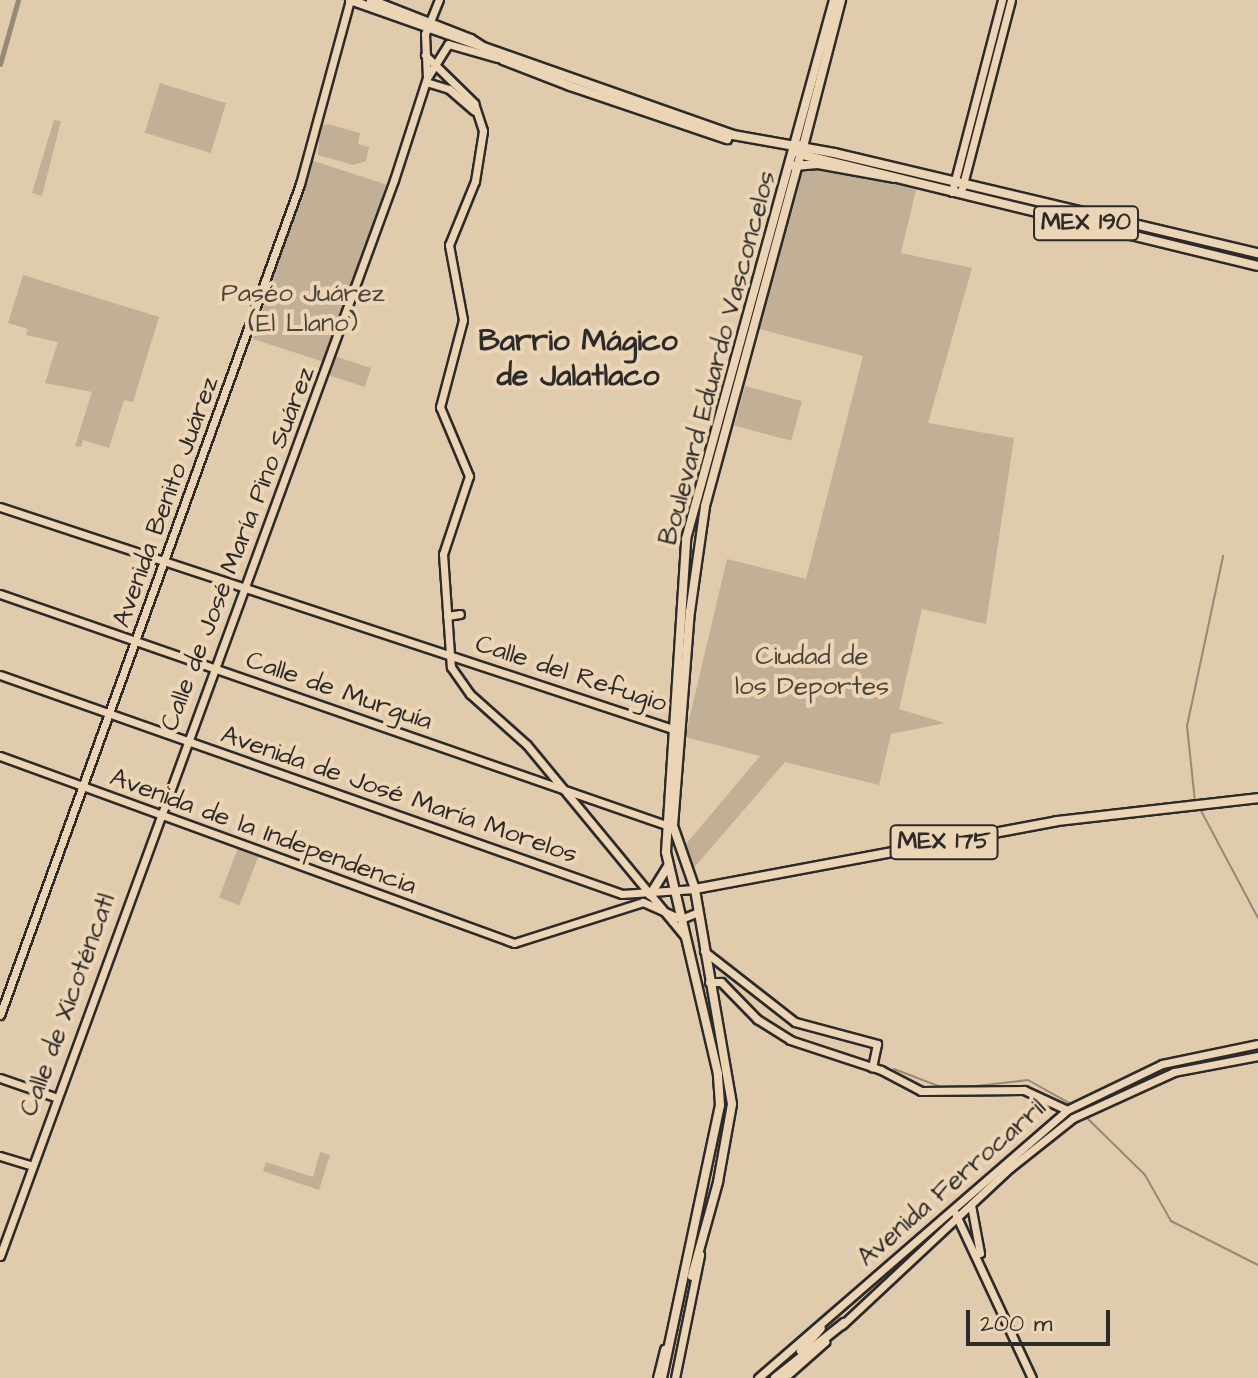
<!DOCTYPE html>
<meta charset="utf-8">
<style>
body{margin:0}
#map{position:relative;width:1258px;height:1378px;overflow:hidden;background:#e0cbac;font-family:"Architects Daughter",sans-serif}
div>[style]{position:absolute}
.green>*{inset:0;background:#c1b096;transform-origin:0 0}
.stream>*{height:2px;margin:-1px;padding:0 1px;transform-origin:1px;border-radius:1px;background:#958a77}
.canal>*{height:5px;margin:-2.5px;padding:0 2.5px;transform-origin:2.5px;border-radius:2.5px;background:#958a77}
.roads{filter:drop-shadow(2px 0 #2b2b2b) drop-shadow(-2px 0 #2b2b2b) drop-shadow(0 2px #2b2b2b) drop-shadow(0 -2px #2b2b2b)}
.secondary>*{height:7px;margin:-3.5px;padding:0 3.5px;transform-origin:3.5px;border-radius:3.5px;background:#ebd5b4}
.primary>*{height:8px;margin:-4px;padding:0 4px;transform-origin:4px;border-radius:4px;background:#ebd5b4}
span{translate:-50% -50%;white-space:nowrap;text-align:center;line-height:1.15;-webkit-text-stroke:8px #ebd5b4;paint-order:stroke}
.shield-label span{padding:2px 6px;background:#ebd5b4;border:2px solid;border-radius:6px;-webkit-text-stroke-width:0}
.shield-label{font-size:24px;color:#2b2b2b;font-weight:700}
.park-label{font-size:26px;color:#494640}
.street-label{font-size:26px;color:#2b2b2b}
.quarter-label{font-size:30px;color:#2b2b2b;font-weight:700}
.scale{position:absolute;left:966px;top:1310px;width:144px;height:36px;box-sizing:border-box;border:4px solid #2b2b2b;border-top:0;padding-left:10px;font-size:24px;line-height:28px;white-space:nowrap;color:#2b2b2b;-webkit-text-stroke:6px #ebd5b4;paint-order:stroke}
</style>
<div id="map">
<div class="green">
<i style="left:160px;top:83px;width:69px;height:52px;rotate:17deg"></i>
<i style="clip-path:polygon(54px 120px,61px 121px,42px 196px,32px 193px)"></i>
<i style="clip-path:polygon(328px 124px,360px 133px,358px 144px,369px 147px,366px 161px,353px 165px,318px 155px,320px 126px)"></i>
<i style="left:311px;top:160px;width:79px;height:188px;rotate:18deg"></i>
<i style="clip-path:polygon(801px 161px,917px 186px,901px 253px,972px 268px,928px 423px,1014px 438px,986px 624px,922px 609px,899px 709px,945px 723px,891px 734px,879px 785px,785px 762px,692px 870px,681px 850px,760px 756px,685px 737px,727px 559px,806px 579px,863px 356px,751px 327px)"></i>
<i style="clip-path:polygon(23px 275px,159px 317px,133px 402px,124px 400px,109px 448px,83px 440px,81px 447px,75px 446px,92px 392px,45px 383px,58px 342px,26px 335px,28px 329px,8px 323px)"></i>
<i style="left:334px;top:356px;width:39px;height:20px;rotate:18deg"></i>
<i style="left:745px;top:386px;width:59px;height:41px;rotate:15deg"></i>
<i style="left:238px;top:848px;width:22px;height:53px;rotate:21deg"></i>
<i style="clip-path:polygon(320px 1152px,330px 1155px,319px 1190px,263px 1171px,266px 1162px,313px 1177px)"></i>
</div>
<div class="stream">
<i style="left:1195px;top:802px;width:76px;rotate:-96deg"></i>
<i style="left:1187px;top:726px;width:174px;rotate:-78deg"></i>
<i style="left:1199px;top:807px;width:126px;rotate:62deg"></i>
<i style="left:894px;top:1069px;width:50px;rotate:21deg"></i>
<i style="left:967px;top:1087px;width:61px;rotate:-6.5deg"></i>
<i style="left:1028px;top:1080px;width:51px;rotate:29.1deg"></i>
<i style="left:1084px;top:1115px;width:86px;rotate:44.5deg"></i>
<i style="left:1145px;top:1175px;width:53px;rotate:60.5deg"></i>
<i style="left:1171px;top:1221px;width:97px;rotate:26.8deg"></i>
</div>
<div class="canal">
<i style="left:0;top:64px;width:66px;rotate:-74.3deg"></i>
</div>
<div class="roads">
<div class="secondary">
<i style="left:425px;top:55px;width:69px;rotate:44.4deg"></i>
<i style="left:474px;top:103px;width:29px;rotate:72deg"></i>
<i style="left:483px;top:131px;width:51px;rotate:99.1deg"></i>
<i style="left:475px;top:181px;width:69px;rotate:112.1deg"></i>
<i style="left:449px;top:245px;width:76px;rotate:79.4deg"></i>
<i style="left:463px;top:320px;width:90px;rotate:104.8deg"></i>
<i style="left:440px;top:407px;width:75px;rotate:67.2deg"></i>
<i style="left:469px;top:476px;width:82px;rotate:108.4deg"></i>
<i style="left:443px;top:554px;width:113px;rotate:86deg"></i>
<i style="left:451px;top:667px;width:33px;rotate:55deg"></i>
<i style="left:470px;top:694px;width:76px;rotate:41.8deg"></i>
<i style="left:527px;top:745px;width:249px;rotate:50.5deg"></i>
<i style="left:427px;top:78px;width:40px;rotate:-58deg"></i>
<i style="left:448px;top:44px;width:51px;rotate:15.9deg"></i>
<i style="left:426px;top:82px;width:24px;rotate:17deg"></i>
<i style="left:449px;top:89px;width:33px;rotate:41deg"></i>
<i style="left:962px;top:188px;width:194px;rotate:-75.4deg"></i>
<i style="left:952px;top:192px;width:198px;rotate:-75.4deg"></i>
<i style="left:0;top:507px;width:712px;rotate:18.26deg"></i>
<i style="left:0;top:594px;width:705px;rotate:19.13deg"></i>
<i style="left:447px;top:616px;width:13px;rotate:-9deg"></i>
<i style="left:0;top:675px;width:659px;rotate:19.4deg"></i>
<i style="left:622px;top:894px;width:73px;rotate:-3.9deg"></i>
<i style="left:0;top:756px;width:547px;rotate:19.99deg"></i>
<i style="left:514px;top:943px;width:135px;rotate:-17.6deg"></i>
<i style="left:643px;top:902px;width:42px;rotate:24.1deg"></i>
<i style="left:681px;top:919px;width:16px;rotate:-22deg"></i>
<i style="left:704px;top:951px;width:115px;rotate:38deg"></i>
<i style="left:795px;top:1022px;width:85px;rotate:15deg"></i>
<i style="left:877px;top:1044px;width:24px;rotate:102deg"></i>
<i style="left:709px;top:982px;width:12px"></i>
<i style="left:721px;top:982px;width:52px;rotate:45.8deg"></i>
<i style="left:757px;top:1019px;width:39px;rotate:32deg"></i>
<i style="left:790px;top:1040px;width:96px;rotate:18.2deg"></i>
<i style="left:881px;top:1070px;width:45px;rotate:27.7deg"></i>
<i style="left:921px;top:1091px;width:103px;rotate:-0.6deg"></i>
<i style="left:1024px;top:1090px;width:47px;rotate:24.9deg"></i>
<i style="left:0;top:1015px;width:883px;rotate:-70.15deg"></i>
<i style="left:300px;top:184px;width:191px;rotate:-74.8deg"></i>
<i style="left:0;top:1078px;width:58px;rotate:19.1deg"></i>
<i style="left:0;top:1156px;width:34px;rotate:17deg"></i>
<i style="left:971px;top:1205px;width:49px;rotate:79.4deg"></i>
<i style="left:955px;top:1213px;width:182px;rotate:65deg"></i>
<i style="left:0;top:1256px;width:1146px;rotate:-69.89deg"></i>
<i style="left:394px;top:180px;width:107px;rotate:-72.1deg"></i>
<i style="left:427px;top:78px;width:44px;rotate:-92.6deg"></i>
<i style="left:425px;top:34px;width:37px;rotate:-68deg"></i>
<i style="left:842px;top:1325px;width:230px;rotate:-43.1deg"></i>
<i style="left:1010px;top:1168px;width:80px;rotate:-38.4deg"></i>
<i style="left:1073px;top:1118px;width:111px;rotate:-24.5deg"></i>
<i style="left:1174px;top:1072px;width:86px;rotate:-10.8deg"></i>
<i style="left:657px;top:1378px;width:30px;rotate:-76deg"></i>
<i style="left:675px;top:1378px;width:126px;rotate:-78.5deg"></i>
<i style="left:758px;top:1378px;width:409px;rotate:-40.9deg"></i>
<i style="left:1067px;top:1110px;width:106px;rotate:-25.8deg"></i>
<i style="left:1162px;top:1064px;width:98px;rotate:-11.8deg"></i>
<i style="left:784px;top:1378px;width:55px;rotate:-41.3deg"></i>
</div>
<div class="primary">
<i style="left:350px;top:0;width:406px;rotate:19.4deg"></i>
<i style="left:733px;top:135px;width:103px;rotate:10.1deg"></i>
<i style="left:834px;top:153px;width:436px;rotate:13.3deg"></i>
<i style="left:371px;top:0;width:107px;rotate:21.3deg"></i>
<i style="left:471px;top:39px;width:38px;rotate:33deg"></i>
<i style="left:503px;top:60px;width:72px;rotate:21.2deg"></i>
<i style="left:570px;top:86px;width:166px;rotate:18.7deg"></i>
<i style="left:796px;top:144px;width:8px;rotate:23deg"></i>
<i style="left:803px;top:147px;width:152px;rotate:-75.5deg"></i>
<i style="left:799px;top:154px;width:472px;rotate:13.7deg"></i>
<i style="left:794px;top:166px;width:24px;rotate:-5deg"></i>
<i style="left:818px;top:164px;width:77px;rotate:10.4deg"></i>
<i style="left:695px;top:889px;width:368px;rotate:-10.6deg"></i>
<i style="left:1057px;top:821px;width:202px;rotate:-6.5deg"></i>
<i style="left:650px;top:895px;width:34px;rotate:-58deg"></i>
<i style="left:692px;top:1276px;width:98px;rotate:-74.5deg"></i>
<i style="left:718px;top:1182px;width:79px;rotate:-79.8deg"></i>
<i style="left:732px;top:1104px;width:218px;rotate:-99.8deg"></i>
<i style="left:695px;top:889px;width:67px;rotate:-109.2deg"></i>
<i style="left:673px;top:826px;width:215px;rotate:-85.5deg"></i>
<i style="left:690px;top:612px;width:107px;rotate:-81.9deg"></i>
<i style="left:705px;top:506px;width:371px;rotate:-74.8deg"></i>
<i style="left:801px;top:1351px;width:30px;rotate:-49deg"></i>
<i style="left:662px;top:1378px;width:279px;rotate:-78deg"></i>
<i style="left:720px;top:1105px;width:31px;rotate:-94deg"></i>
<i style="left:718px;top:1074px;width:228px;rotate:-103.2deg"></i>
<i style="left:666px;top:852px;width:314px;rotate:-86.3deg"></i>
<i style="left:686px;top:539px;width:559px;rotate:-74.65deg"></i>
<i style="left:775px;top:1378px;width:88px;rotate:-38.6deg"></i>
</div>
</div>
<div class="shield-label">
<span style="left:1086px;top:223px">MEX 190</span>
<span style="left:944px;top:842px">MEX 175</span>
</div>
<div class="park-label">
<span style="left:303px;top:309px">Paséo Juárez<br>(El Llano)</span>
<span style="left:812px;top:672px">Ciudad de<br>los Deportes</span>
</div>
<div class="street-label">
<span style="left:718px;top:358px;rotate:-75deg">Boulevard Eduardo Vasconcelos</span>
<span style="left:166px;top:502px;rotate:-70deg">Avenida Benito Juárez</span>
<span style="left:238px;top:549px;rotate:-69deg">Calle de José María Pino Suárez</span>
<span style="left:571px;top:674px;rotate:18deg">Calle del Refugio</span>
<span style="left:339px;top:691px;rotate:19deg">Calle de Murguía</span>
<span style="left:399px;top:795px;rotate:19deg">Avenida de José María Morelos</span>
<span style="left:263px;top:832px;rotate:20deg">Avenida de la Independencia</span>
<span style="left:68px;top:1005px;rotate:-70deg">Calle de Xicoténcatl</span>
<span style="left:952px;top:1183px;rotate:-41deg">Avenida Ferrocarril</span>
</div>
<div class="quarter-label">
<span style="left:578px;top:358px">Barrio Mágico<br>de Jalatlaco</span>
</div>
<div class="scale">200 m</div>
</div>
